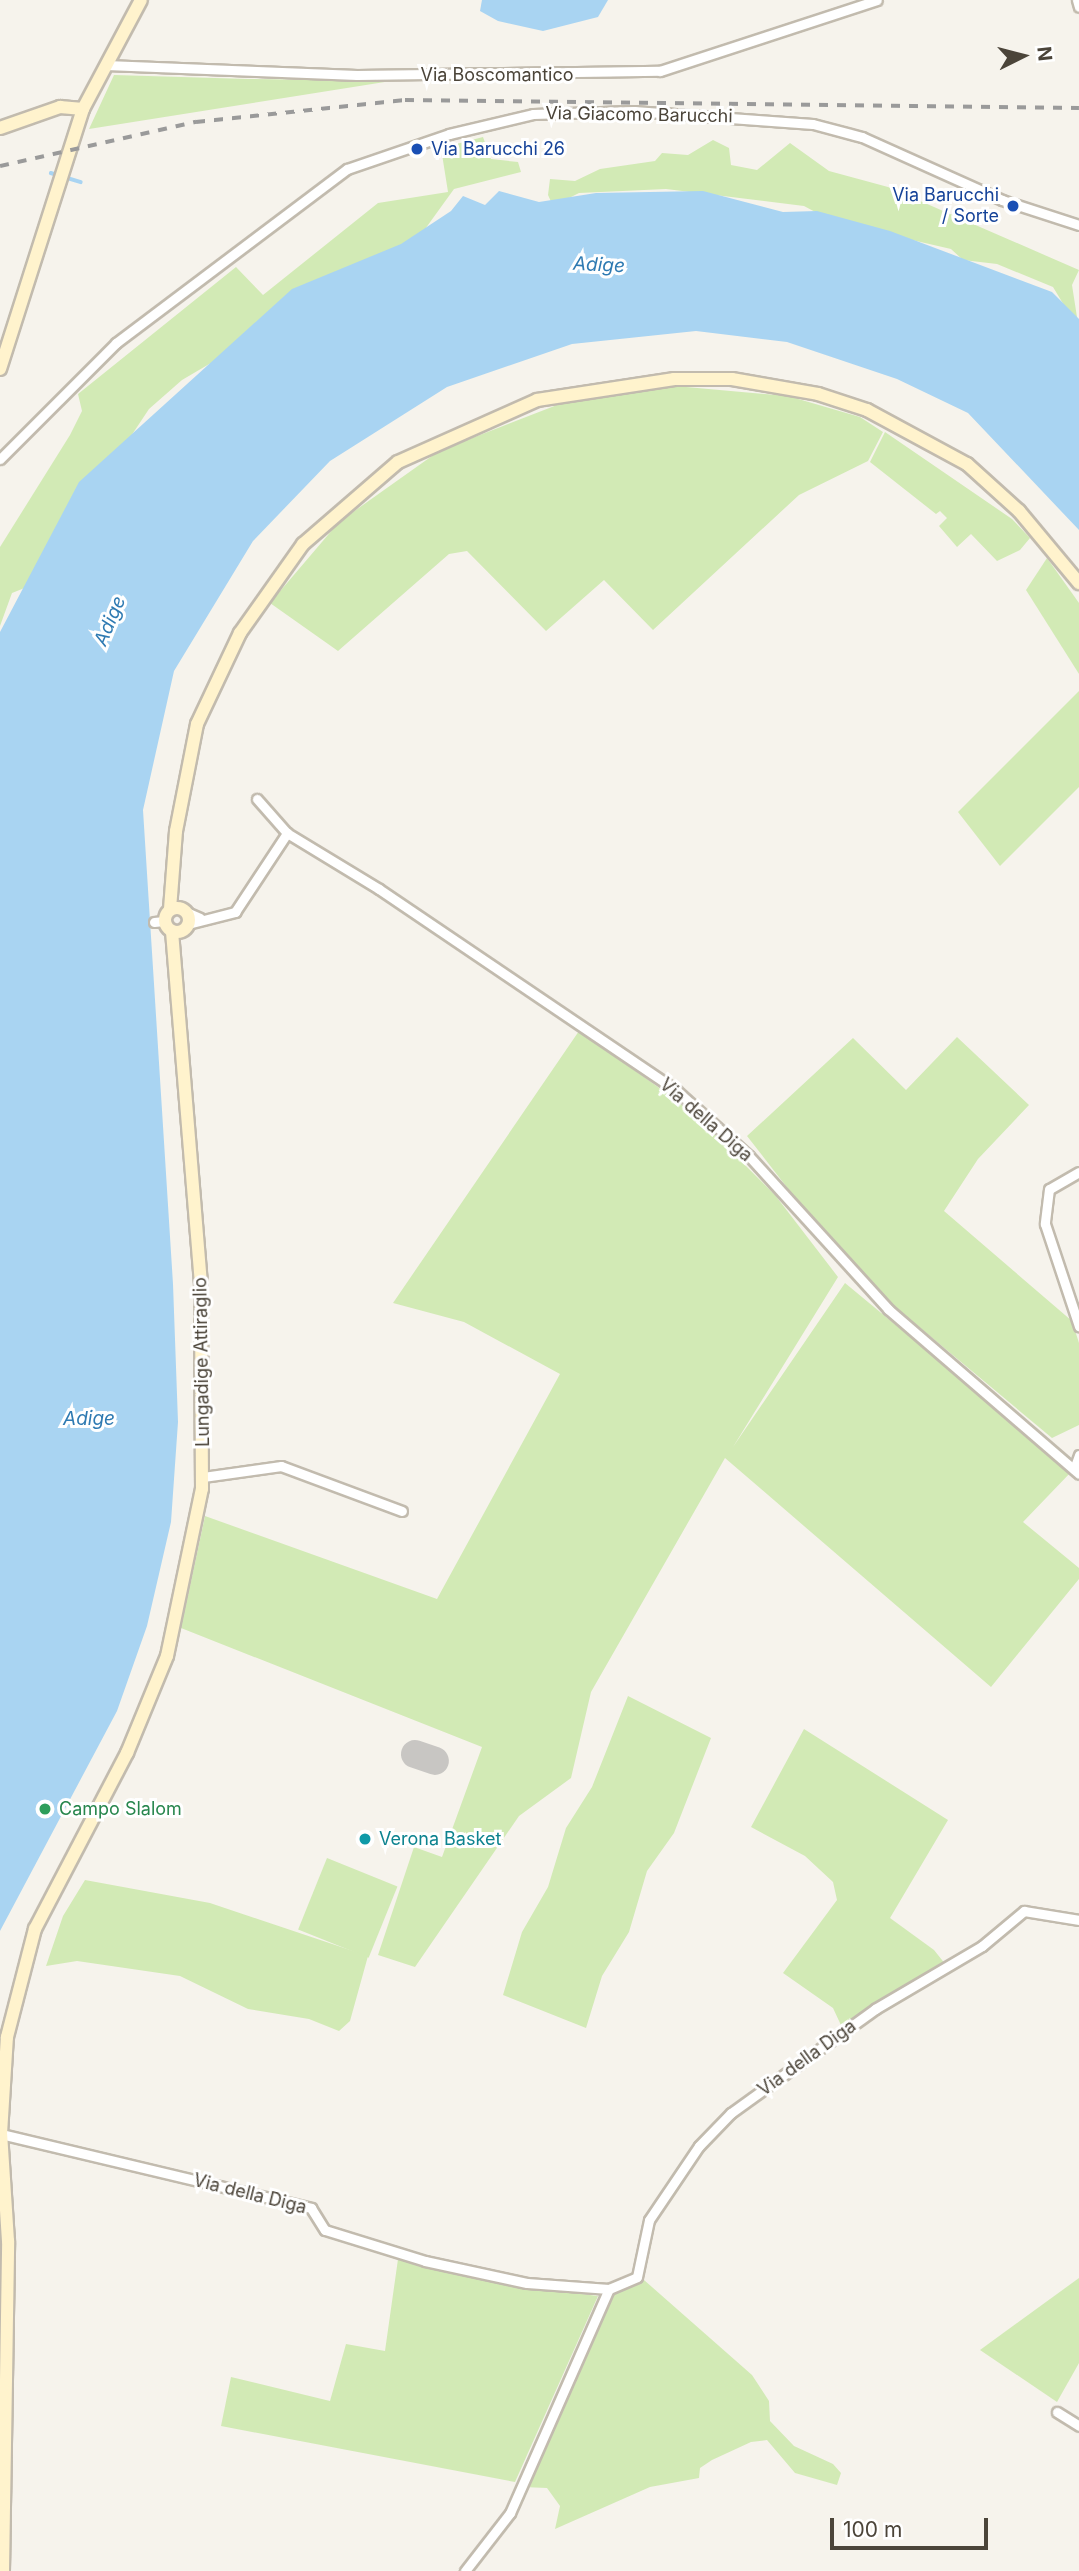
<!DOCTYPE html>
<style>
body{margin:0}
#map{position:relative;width:1079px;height:2571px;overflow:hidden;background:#f6f3ec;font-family:Inter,sans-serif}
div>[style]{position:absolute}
.green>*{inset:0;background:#d2eab5;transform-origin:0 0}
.water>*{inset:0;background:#a9d4f2}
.stream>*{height:3.5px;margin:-1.75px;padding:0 1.75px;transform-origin:1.75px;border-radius:1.75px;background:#a9d4f2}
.taxiway>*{height:28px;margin:-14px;padding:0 14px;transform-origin:14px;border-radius:14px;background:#c8c6c3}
.roads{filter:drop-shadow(2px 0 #c2bbae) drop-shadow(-2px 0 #c2bbae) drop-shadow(0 2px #c2bbae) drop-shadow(0 -2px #c2bbae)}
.street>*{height:9px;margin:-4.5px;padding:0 4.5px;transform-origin:4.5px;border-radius:4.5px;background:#fff}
.secondary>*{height:12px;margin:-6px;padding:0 6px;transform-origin:6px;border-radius:6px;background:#fff3cd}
.secondary>.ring{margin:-6px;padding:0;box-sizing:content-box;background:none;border:12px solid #fff3cd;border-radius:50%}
.rail>*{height:3.5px;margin-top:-1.75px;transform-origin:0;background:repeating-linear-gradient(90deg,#9a9a9a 0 9px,transparent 0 18px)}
.dots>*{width:19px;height:19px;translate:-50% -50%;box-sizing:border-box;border:4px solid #fff;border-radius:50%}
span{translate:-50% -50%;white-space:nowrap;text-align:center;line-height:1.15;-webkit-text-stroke:6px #fff;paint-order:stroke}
.street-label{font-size:18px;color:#4b4439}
.transit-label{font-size:18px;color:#164399}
.left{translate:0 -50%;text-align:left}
.right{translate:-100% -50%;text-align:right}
.leisure-label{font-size:18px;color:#27864d}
.culture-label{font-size:18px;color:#0d838f}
.water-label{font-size:19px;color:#2e7ab2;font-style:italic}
.north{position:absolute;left:988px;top:21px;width:70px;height:70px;-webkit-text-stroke:5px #fff;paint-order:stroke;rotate:84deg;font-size:19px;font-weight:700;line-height:28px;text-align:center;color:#4b4439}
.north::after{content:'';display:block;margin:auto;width:24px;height:32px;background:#4b4439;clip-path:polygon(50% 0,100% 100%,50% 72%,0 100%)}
.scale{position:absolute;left:830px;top:2518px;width:158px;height:32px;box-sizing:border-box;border:4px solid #4b4439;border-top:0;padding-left:9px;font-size:21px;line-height:24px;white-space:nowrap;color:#4b4439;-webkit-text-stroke:5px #fff;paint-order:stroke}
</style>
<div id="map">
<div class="green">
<i style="clip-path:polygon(114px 75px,248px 79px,391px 81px,89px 129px)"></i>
<i style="clip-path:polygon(483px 137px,491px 159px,518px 162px,521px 172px,454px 189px,415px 243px,182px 380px,149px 409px,32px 585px,12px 593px,0 626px,0 547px,70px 435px,82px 411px,78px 394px,236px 267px,263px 295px,378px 203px,448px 192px,441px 148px)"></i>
<i style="clip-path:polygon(713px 140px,729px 148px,731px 165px,757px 170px,790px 143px,829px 171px,888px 187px,1079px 270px,1072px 285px,1079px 330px,1053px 287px,997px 264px,963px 260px,951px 249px,834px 222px,804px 206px,666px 189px,579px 193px,553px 206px,548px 195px,550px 179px,575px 181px,600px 169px,655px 161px,662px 153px,688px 155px)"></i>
<i style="clip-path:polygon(675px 386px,788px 396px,860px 417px,883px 432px,868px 461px,799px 495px,653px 630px,604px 580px,546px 631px,467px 551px,449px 554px,338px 651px,270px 603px,339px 522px,439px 451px,575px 398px)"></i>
<i style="clip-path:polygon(885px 432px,1012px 519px,1030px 538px,1020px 550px,997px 561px,971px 534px,957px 547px,939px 526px,947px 518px,940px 511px,936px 514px,870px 462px)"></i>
<i style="clip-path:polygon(1047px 558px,1079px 603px,1079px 674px,1026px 590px)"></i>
<i style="clip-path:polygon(1079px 691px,1079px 787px,1000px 866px,958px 812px)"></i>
<i style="clip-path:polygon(579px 1031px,689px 1109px,775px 1195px,838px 1277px,733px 1447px,845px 1283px,1072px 1471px,1023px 1522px,1079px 1568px,1079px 1579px,991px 1687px,725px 1458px,591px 1692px,571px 1778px,519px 1816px,415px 1967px,378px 1955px,414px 1847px,442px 1857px,482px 1747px,181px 1628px,205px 1516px,437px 1599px,560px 1374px,464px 1322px,393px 1303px)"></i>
<i style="clip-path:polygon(957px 1037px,1029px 1105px,978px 1159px,944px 1211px,1072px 1321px,1079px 1343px,1079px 1425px,1052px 1438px,852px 1271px,747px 1136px,853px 1038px,906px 1090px)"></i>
<i style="clip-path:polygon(628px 1696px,711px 1738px,674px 1833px,647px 1871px,629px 1932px,602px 1976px,586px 2028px,503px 1995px,522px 1932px,548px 1887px,566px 1828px,592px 1787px)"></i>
<i style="clip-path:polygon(804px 1729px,948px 1820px,890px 1918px,934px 1950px,950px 1970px,846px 2036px,833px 2008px,783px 1973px,837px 1900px,833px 1882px,805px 1856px,751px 1827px)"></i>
<i style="left:327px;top:1858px;width:76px;height:77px;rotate:22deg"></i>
<i style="clip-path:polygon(85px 1880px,210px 1903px,368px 1956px,350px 2021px,339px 2031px,309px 2019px,248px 2009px,180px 1976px,77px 1961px,46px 1966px,63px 1916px)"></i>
<i style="clip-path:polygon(399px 2252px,424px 2265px,519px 2286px,598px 2296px,515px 2482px,221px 2426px,231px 2377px,330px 2401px,346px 2344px,385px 2351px)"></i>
<i style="clip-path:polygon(1079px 2278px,1079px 2363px,1057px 2402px,980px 2350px)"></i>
<i style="clip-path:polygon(644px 2280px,752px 2375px,769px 2401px,770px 2421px,794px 2446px,833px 2464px,841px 2473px,837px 2485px,795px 2473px,767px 2440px,751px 2442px,712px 2460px,700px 2468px,699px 2478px,650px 2487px,555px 2529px,560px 2506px,547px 2488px,523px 2487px,613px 2290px)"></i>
</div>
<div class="water">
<i style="clip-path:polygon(482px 0,608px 0,598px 17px,543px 31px,498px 21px,480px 11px)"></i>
<i style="clip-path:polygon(499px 191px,539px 202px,596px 193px,703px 191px,783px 212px,817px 211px,890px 231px,1052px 292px,1079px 319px,1079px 530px,968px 413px,897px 379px,787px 342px,696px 331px,572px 344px,447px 387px,330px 461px,253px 541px,174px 671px,143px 810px,173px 1284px,178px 1422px,171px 1522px,147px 1626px,117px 1711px,0 1931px,0 632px,79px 482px,292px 289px,401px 244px,451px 211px,463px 196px,485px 205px)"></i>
</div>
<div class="stream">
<i style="left:51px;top:173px;width:31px;rotate:17deg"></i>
</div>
<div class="taxiway">
<i style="left:415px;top:1754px;width:21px;rotate:19deg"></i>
</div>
<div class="roads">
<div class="street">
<i style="left:1077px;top:0;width:7px;rotate:74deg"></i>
<i style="left:106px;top:65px;width:251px;rotate:2.3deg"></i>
<i style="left:357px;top:75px;width:303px;rotate:-0.8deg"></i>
<i style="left:660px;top:71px;width:228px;rotate:-18.1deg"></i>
<i style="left:0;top:459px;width:164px;rotate:-45deg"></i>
<i style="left:116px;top:343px;width:289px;rotate:-37deg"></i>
<i style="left:347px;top:169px;width:108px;rotate:-18.9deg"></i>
<i style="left:449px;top:134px;width:86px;rotate:-13.4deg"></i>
<i style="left:533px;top:114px;width:101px;rotate:-1.7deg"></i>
<i style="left:634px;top:111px;width:179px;rotate:4.2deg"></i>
<i style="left:813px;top:124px;width:51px;rotate:14.9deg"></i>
<i style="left:862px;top:137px;width:154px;rotate:24.2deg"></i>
<i style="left:1002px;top:200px;width:81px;rotate:18deg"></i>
<i style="left:257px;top:799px;width:45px;rotate:48.6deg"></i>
<i style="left:186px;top:912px;width:15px;rotate:23deg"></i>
<i style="left:154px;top:922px;width:10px;rotate:-6deg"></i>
<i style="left:188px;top:924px;width:49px;rotate:-14.3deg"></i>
<i style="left:235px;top:912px;width:95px;rotate:-56.6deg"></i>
<i style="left:287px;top:833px;width:108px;rotate:31.3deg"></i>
<i style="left:379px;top:889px;width:359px;rotate:34.1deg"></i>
<i style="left:676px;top:1090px;width:98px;rotate:42.1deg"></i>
<i style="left:749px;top:1156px;width:207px;rotate:47.7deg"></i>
<i style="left:888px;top:1309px;width:252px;rotate:40.8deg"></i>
<i style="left:1079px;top:1172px;width:34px;rotate:150deg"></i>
<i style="left:1049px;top:1189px;width:35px;rotate:97deg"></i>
<i style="left:1045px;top:1224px;width:108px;rotate:71.6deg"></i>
<i style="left:1074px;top:1469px;width:15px;rotate:-70deg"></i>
<i style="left:203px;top:1477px;width:79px;rotate:-8deg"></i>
<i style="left:281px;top:1466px;width:129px;rotate:20.4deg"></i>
<i style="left:1px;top:2134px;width:319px;rotate:13.4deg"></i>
<i style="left:311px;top:2208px;width:26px;rotate:58deg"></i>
<i style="left:325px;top:2230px;width:105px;rotate:17.2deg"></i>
<i style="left:425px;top:2261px;width:104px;rotate:12.2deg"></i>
<i style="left:527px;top:2283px;width:82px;rotate:4.2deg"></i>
<i style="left:1057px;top:2412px;width:26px;rotate:32deg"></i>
<i style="left:465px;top:2571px;width:73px;rotate:-52.2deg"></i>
<i style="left:510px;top:2513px;width:245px;rotate:-66.2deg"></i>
<i style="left:609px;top:2289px;width:30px;rotate:-23deg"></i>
<i style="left:637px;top:2277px;width:58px;rotate:-78.1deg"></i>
<i style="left:649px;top:2220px;width:89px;rotate:-56deg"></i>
<i style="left:699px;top:2146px;width:46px;rotate:-45.9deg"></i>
<i style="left:731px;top:2113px;width:178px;rotate:-35.8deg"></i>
<i style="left:875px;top:2009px;width:124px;rotate:-30.5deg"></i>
<i style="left:982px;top:1946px;width:55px;rotate:-39.8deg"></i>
<i style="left:1024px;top:1911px;width:56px;rotate:9.3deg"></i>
</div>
<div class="secondary">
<i style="left:0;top:128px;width:64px;rotate:-19.3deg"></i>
<i style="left:60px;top:107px;width:23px;rotate:5deg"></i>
<i style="left:0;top:369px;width:273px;rotate:-72.3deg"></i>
<i style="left:83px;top:109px;width:123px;rotate:-62deg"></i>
<i class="ring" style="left:165px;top:908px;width:12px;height:12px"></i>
<i style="left:170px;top:909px;width:78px;rotate:-85.6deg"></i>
<i style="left:176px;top:831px;width:109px;rotate:-78.9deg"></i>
<i style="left:197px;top:724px;width:101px;rotate:-64.7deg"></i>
<i style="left:240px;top:633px;width:109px;rotate:-54.7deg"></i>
<i style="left:303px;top:544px;width:125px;rotate:-40.8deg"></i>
<i style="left:398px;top:462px;width:152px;rotate:-24deg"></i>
<i style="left:537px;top:400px;width:139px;rotate:-8.7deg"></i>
<i style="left:674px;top:379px;width:58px"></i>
<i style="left:732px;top:379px;width:87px;rotate:9.9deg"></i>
<i style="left:818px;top:394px;width:52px;rotate:18.1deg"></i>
<i style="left:867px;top:410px;width:114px;rotate:28.4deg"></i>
<i style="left:967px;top:464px;width:70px;rotate:42.1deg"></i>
<i style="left:1019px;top:511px;width:94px;rotate:50.2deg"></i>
<i style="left:3px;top:2571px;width:330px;rotate:-89.1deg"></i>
<i style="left:8px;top:2241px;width:107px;rotate:-93.7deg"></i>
<i style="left:1px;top:2134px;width:97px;rotate:-86.5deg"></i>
<i style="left:7px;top:2037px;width:112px;rotate:-75.5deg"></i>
<i style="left:35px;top:1929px;width:199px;rotate:-62.4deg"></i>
<i style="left:127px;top:1753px;width:105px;rotate:-67.6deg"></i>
<i style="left:167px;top:1656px;width:171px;rotate:-78.2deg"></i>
<i style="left:202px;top:1489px;width:205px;rotate:-90.3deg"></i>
<i style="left:201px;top:1284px;width:354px;rotate:-94.7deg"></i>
</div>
</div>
<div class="rail">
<i style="left:0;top:166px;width:201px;rotate:-12.7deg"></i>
<i style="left:196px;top:122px;width:210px;rotate:-6deg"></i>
<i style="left:405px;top:100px;width:674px;rotate:0.68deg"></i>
</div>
<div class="dots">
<i style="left:417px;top:149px;background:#1a4fb4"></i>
<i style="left:1013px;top:206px;background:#1a4fb4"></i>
<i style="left:45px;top:1809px;background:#2e9e5b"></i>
<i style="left:365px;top:1839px;background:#0f9aa8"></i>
</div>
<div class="street-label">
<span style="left:497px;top:75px">Via Boscomantico</span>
<span style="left:639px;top:115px;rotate:1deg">Via Giacomo Barucchi</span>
<span style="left:706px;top:1120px;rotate:41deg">Via della Diga</span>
<span style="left:202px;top:1362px;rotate:-91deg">Lungadige Attiraglio</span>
<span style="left:807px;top:2058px;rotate:-36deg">Via della Diga</span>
<span style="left:250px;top:2194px;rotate:14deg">Via della Diga</span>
</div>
<div class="transit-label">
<span class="left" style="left:431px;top:149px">Via Barucchi 26</span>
<span class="right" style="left:999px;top:206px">Via Barucchi<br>/ Sorte</span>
</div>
<div class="leisure-label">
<span class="left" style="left:59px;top:1809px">Campo Slalom</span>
</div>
<div class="culture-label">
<span class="left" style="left:379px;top:1839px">Verona Basket</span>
</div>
<div class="water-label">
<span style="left:599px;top:265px;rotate:3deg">Adige</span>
<span style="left:110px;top:621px;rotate:-67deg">Adige</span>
<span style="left:89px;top:1419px">Adige</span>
</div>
<div class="north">N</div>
<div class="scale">100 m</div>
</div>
